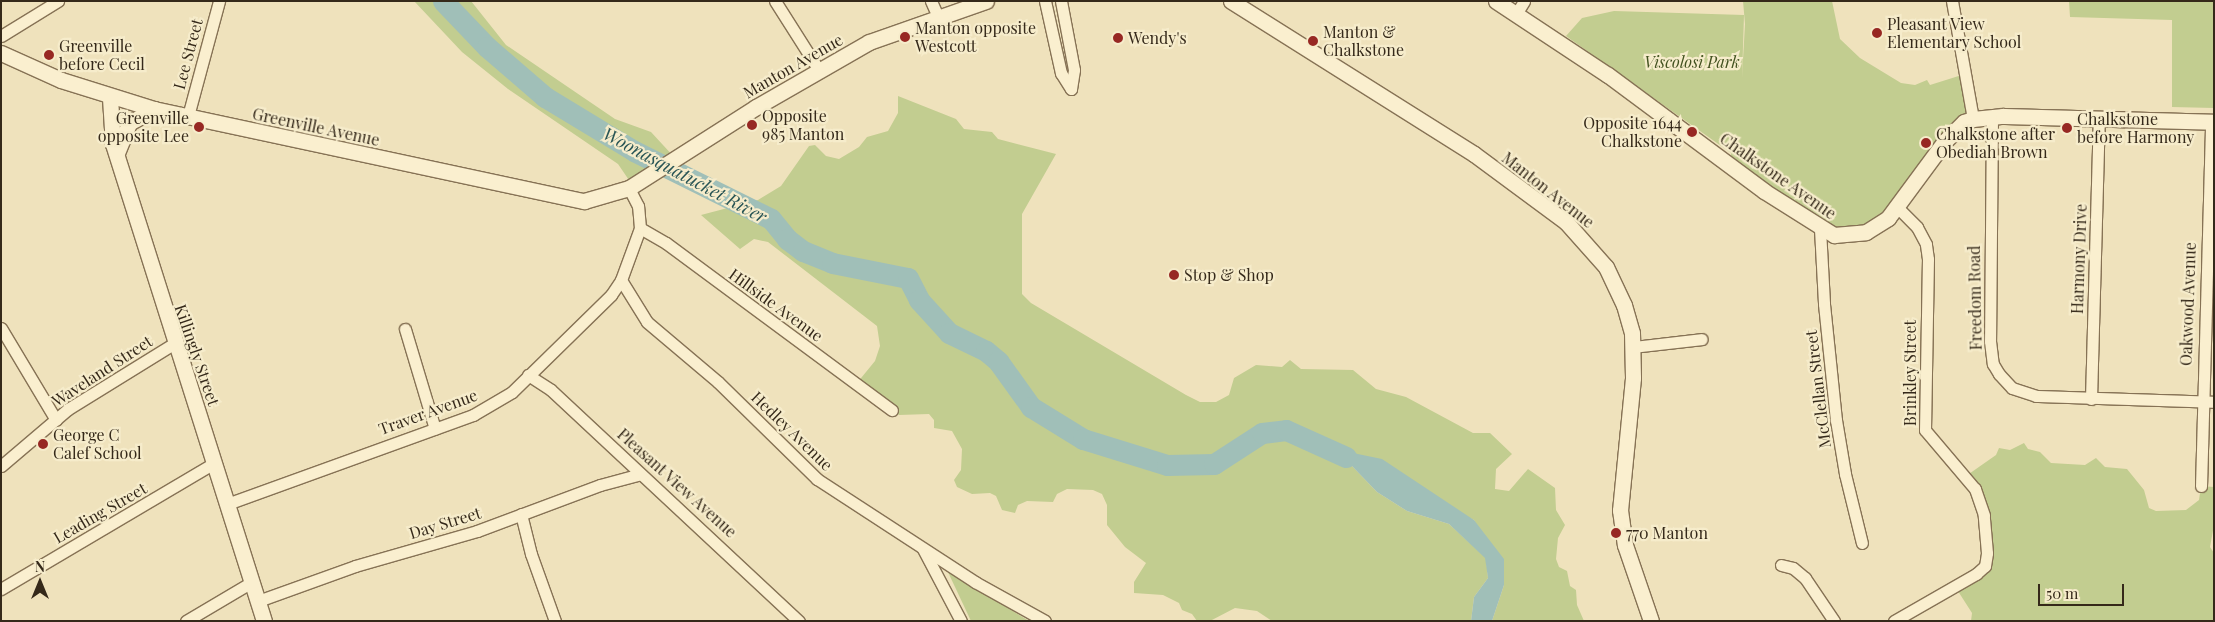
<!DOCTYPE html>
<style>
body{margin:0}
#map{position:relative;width:2215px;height:622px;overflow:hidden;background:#efe2bc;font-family:"Playfair Display",serif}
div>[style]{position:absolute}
.green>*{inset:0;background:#c2cd90}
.water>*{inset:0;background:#a0bfb8}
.river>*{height:21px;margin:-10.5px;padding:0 10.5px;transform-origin:10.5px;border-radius:10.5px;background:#a0bfb8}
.roads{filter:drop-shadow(1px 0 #867255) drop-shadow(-1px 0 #867255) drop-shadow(0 1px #867255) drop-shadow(0 -1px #867255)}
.street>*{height:11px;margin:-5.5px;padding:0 5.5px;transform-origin:5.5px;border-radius:5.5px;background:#faefcf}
.secondary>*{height:15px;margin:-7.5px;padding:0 7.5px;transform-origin:7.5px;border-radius:7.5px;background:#faefcf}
.dots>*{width:14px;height:14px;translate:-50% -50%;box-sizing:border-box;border:2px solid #f6eccb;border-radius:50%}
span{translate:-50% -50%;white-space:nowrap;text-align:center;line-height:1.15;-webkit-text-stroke:4.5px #f6eccb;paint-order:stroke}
.poi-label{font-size:16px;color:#35291a}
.left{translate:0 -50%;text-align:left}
.right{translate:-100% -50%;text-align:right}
.street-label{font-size:16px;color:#35291a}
.park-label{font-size:16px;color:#435220;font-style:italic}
.water-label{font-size:18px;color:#295555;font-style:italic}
.frame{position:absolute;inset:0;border:2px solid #35291a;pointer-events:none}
.north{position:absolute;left:15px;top:557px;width:50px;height:50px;-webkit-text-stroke:4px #f6eccb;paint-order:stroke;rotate:0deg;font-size:14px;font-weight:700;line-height:20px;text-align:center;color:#35291a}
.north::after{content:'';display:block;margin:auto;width:18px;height:22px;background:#35291a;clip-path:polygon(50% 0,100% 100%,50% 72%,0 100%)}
.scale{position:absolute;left:2038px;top:584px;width:86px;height:22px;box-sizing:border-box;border:2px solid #35291a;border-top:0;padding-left:6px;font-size:15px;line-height:18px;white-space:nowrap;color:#35291a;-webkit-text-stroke:4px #f6eccb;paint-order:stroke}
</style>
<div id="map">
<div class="green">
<i style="clip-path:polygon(414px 1px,471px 1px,506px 45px,615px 119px,651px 132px,675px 158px,635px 189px,618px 164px,508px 89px,462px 52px)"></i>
<i style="clip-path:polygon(1743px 1px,1832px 1px,1840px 39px,1860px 58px,1901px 83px,1915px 85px,1927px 80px,1930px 85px,1965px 74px,1975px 124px,1964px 129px,1886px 224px,1823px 231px,1731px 159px,1731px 153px,1566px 36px,1582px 18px,1614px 11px,1744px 15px,1742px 78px,1745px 24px)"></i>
<i style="clip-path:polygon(2069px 1px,2214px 1px,2214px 108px,2172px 107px,2172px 20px,2070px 17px)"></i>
<i style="clip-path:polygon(898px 96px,956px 119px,964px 129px,992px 132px,998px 139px,1056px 154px,1022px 214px,1022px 294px,1031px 303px,1186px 395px,1200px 402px,1216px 402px,1229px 395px,1234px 378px,1256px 365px,1282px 367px,1290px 360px,1301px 369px,1353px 370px,1376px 389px,1406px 397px,1473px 433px,1490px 433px,1512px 454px,1496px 469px,1495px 489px,1509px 491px,1528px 469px,1555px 488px,1556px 510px,1565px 525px,1558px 538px,1556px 559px,1559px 567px,1567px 571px,1570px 586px,1576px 590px,1577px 605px,1584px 621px,1492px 621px,1504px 585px,1474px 520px,1321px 447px,1349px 463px,1377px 492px,1407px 511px,1449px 524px,1486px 558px,1488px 578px,1474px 597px,1471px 621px,1272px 621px,1257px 611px,1235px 608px,1210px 621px,1197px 621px,1192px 614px,1182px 610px,1179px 603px,1163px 595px,1134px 593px,1134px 582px,1146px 563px,1125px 547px,1107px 525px,1107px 505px,1102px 494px,1093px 490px,1067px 489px,1057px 494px,1053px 502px,1027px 501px,1018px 505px,1015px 513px,1002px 510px,996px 496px,990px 493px,972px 494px,957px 487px,954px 480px,961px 470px,962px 449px,952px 431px,934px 428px,934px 420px,929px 414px,899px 415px,857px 383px,875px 361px,880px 346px,877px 326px,768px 242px,754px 239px,740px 249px,701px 215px,758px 200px,781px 186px,809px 146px,815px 145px,826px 156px,839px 159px,859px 147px,867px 137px,888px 131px,898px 113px)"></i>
<i style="clip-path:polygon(2024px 443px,2028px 449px,2040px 452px,2051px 463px,2085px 465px,2096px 458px,2105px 467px,2127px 469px,2144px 490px,2149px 508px,2156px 511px,2186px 510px,2199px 500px,2201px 486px,2214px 487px,2214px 525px,2210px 547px,2214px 553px,2214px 621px,1971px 621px,1972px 613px,1956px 588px,1984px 565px,1984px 517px,1966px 476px,1996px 455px,1999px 448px,2010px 450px)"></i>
<i style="clip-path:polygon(947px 570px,1029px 621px,971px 621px)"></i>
</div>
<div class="water">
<i style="clip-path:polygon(1319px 446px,1382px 459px,1474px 520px,1504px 559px,1504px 585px,1492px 621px,1471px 621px,1474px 597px,1488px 578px,1485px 558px,1449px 524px,1407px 511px,1377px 492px,1349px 463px)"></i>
</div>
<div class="river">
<i style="left:443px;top:1px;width:64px;rotate:46.3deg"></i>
<i style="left:487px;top:47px;width:77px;rotate:40.8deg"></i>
<i style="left:545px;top:97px;width:104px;rotate:31.2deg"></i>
<i style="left:634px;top:151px;width:153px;rotate:26.4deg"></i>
<i style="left:771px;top:219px;width:26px;rotate:51deg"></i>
<i style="left:787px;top:239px;width:20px;rotate:37deg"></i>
<i style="left:803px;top:251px;width:31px;rotate:22deg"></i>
<i style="left:832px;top:263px;width:77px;rotate:11.2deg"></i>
<i style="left:908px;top:278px;width:25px;rotate:63deg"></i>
<i style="left:919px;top:300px;width:45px;rotate:47.7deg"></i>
<i style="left:949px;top:333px;width:41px;rotate:25.9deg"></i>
<i style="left:986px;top:351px;width:16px;rotate:40deg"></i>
<i style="left:998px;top:361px;width:57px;rotate:54.3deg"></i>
<i style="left:1031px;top:407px;width:61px;rotate:31.6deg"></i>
<i style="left:1083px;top:439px;width:88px;rotate:17.2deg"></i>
<i style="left:1167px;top:465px;width:47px;rotate:-1.2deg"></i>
<i style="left:1214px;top:464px;width:57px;rotate:-32.9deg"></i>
<i style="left:1262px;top:433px;width:24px;rotate:-7deg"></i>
<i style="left:1286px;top:430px;width:66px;rotate:24.2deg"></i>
</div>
<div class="roads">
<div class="street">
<i style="left:775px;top:1px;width:84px;rotate:57.6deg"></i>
<i style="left:931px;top:1px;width:17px;rotate:66deg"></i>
<i style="left:1045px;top:1px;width:74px;rotate:77.5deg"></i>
<i style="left:1061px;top:73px;width:19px;rotate:58deg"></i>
<i style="left:1061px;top:1px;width:70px;rotate:79.3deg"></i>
<i style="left:1074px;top:70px;width:19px;rotate:99deg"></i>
<i style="left:1952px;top:1px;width:120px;rotate:79.9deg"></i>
<i style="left:1516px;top:14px;width:15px;rotate:-58deg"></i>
<i style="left:1px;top:36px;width:67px;rotate:-31.6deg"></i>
<i style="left:188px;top:116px;width:119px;rotate:-74.9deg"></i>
<i style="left:1992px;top:117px;width:224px;rotate:90.5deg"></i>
<i style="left:1990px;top:341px;width:23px;rotate:83deg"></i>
<i style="left:1993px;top:364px;width:12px;rotate:59deg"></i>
<i style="left:1999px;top:374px;width:19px;rotate:47deg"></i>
<i style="left:2012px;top:388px;width:25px;rotate:18deg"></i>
<i style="left:2036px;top:396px;width:178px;rotate:1.9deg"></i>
<i style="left:640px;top:228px;width:30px;rotate:30deg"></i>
<i style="left:666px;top:243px;width:281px;rotate:36.5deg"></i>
<i style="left:1820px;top:229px;width:75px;rotate:86.9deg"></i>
<i style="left:1824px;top:304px;width:117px;rotate:84.1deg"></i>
<i style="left:1836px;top:420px;width:55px;rotate:80.5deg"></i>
<i style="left:1845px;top:474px;width:71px;rotate:76.2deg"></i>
<i style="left:621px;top:280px;width:49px;rotate:58.2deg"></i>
<i style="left:647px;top:322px;width:93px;rotate:40.2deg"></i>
<i style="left:718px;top:382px;width:139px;rotate:44.4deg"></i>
<i style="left:817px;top:479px;width:189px;rotate:33.1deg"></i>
<i style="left:975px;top:582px;width:80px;rotate:29.1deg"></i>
<i style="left:1px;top:328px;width:107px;rotate:59.1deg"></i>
<i style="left:405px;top:329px;width:104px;rotate:73.3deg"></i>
<i style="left:1633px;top:347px;width:69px;rotate:-6.6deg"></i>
<i style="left:528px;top:375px;width:27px;rotate:33deg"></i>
<i style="left:551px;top:390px;width:339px;rotate:43deg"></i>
<i style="left:2091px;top:399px;width:279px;rotate:-88.4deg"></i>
<i style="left:1px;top:466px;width:88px;rotate:-40.4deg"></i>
<i style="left:68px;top:409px;width:126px;rotate:-31.7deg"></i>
<i style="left:2201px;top:486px;width:364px;rotate:-88.4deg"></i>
<i style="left:227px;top:504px;width:262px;rotate:-19.9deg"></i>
<i style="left:473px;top:415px;width:45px;rotate:-30.5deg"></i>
<i style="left:512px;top:392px;width:139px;rotate:-44.4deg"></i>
<i style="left:611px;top:295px;width:18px;rotate:-56deg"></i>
<i style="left:621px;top:280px;width:55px;rotate:-69.9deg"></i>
<i style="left:640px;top:228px;width:22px;rotate:-95deg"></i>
<i style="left:638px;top:206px;width:20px;rotate:-117deg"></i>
<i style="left:521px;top:514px;width:41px;rotate:76deg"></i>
<i style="left:531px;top:554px;width:71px;rotate:70.3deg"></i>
<i style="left:923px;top:549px;width:81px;rotate:62.2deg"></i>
<i style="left:1781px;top:565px;width:12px;rotate:14deg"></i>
<i style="left:1793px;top:568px;width:16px;rotate:40deg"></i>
<i style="left:1805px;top:578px;width:52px;rotate:56deg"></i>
<i style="left:1px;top:589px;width:247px;rotate:-30.6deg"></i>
<i style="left:258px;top:601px;width:103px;rotate:-19.8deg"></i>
<i style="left:355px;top:566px;width:127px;rotate:-16deg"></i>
<i style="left:477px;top:531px;width:131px;rotate:-20.5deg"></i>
<i style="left:600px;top:485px;width:42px;rotate:-15deg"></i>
<i style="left:186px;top:621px;width:77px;rotate:-30.6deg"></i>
<i style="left:1894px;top:621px;width:95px;rotate:-29.8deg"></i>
<i style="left:1976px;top:574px;width:12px;rotate:-42deg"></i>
<i style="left:1985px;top:566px;width:13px;rotate:-81deg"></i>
<i style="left:1987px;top:553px;width:38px;rotate:-95deg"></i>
<i style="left:1984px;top:515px;width:28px;rotate:-109deg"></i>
<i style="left:1975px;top:489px;width:77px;rotate:-130.3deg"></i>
<i style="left:1925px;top:430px;width:171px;rotate:-89deg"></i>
<i style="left:1928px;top:259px;width:15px;rotate:-98deg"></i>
<i style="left:1926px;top:244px;width:19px;rotate:-118deg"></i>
<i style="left:1917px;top:227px;width:28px;rotate:-135deg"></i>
</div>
<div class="secondary">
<i style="left:1231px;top:1px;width:287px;rotate:32.2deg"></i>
<i style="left:1474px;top:154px;width:114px;rotate:36.5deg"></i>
<i style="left:1566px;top:222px;width:60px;rotate:48.4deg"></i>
<i style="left:1606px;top:267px;width:42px;rotate:64.7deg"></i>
<i style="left:1624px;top:305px;width:29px;rotate:74deg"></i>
<i style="left:1632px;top:333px;width:45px;rotate:88.7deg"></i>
<i style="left:1633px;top:378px;width:133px;rotate:95.6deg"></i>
<i style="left:1620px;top:510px;width:35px;rotate:82deg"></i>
<i style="left:1625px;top:545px;width:80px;rotate:71.1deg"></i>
<i style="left:1496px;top:1px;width:134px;rotate:33.5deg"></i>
<i style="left:1608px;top:75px;width:194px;rotate:36.6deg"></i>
<i style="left:1764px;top:191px;width:83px;rotate:32.2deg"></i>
<i style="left:1834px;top:235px;width:32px;rotate:-5deg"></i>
<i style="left:1866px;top:232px;width:26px;rotate:-32deg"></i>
<i style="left:1888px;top:218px;width:96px;rotate:-53.5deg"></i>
<i style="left:1945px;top:141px;width:27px;rotate:-45deg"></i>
<i style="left:1964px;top:122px;width:9px;rotate:-18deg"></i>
<i style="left:1973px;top:119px;width:30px;rotate:-6deg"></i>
<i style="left:2003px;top:116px;width:211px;rotate:1.6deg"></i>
<i style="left:1px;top:53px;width:66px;rotate:24.2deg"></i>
<i style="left:61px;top:80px;width:97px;rotate:17.3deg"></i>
<i style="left:154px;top:109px;width:440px;rotate:12.1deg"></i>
<i style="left:584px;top:201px;width:47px;rotate:-16.1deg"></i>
<i style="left:629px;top:188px;width:151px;rotate:-32.5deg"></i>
<i style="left:756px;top:107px;width:130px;rotate:-29.9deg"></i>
<i style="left:869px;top:42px;width:124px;rotate:-19.3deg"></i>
<i style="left:110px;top:98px;width:46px;rotate:86.3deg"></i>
<i style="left:113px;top:144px;width:500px;rotate:72.43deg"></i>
<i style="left:117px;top:153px;width:32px;rotate:-68deg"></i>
<i style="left:129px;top:123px;width:29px;rotate:-29deg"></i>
</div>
</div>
<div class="dots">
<i style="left:1877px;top:33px;background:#972823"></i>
<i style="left:905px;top:37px;background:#972823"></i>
<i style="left:1118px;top:38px;background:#972823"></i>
<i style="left:1313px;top:41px;background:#972823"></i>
<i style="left:49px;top:55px;background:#972823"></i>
<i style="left:752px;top:125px;background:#972823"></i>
<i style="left:199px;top:127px;background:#972823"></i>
<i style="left:2067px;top:128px;background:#972823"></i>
<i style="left:1692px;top:132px;background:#972823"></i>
<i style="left:1926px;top:143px;background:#972823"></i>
<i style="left:1174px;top:275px;background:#972823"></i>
<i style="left:43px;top:444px;background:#972823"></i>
<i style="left:1616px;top:533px;background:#972823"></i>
</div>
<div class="poi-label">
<span class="left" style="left:1887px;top:33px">Pleasant View<br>Elementary School</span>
<span class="left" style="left:915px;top:37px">Manton opposite<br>Westcott</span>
<span class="left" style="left:1323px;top:41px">Manton &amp;<br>Chalkstone</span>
<span class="left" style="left:1128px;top:38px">Wendy's</span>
<span class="left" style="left:59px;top:55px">Greenville<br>before Cecil</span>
<span class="left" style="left:762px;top:125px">Opposite<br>985 Manton</span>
<span class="right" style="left:189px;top:127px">Greenville<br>opposite Lee</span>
<span class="left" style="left:2077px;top:128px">Chalkstone<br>before Harmony</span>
<span class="right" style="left:1682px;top:132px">Opposite 1644<br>Chalkstone</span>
<span class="left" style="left:1936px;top:143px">Chalkstone after<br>Obediah Brown</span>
<span class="left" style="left:1184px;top:275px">Stop &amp; Shop</span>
<span class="left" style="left:53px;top:444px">George C<br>Calef School</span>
<span class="left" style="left:1626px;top:533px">770 Manton</span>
</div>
<div class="street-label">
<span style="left:188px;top:54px;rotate:-75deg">Lee Street</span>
<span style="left:793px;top:66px;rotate:-30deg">Manton Avenue</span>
<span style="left:316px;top:127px;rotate:12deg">Greenville Avenue</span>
<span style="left:1778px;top:176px;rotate:35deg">Chalkstone Avenue</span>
<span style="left:1548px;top:190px;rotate:38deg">Manton Avenue</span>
<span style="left:2079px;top:259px;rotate:-88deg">Harmony Drive</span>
<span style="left:1975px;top:298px;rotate:-91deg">Freedom Road</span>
<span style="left:2188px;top:304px;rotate:-88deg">Oakwood Avenue</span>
<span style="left:776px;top:305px;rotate:36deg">Hillside Avenue</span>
<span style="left:197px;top:355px;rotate:71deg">Killingly Street</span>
<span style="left:102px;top:371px;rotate:-33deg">Waveland Street</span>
<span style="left:1910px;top:373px;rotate:-90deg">Brinkley Street</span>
<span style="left:1818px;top:389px;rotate:-97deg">McClellan Street</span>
<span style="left:428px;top:412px;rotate:-20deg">Traver Avenue</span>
<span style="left:792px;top:431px;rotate:44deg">Hedley Avenue</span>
<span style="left:677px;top:483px;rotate:42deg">Pleasant View Avenue</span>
<span style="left:100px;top:513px;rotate:-30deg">Leading Street</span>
<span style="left:445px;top:523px;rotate:-17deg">Day Street</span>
</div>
<div class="park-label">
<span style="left:1692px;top:62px">Viscolosi Park</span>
</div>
<div class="water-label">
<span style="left:685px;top:175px;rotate:28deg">Woonasquatucket River</span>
</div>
<div class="frame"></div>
<div class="north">N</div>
<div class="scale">50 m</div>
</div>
